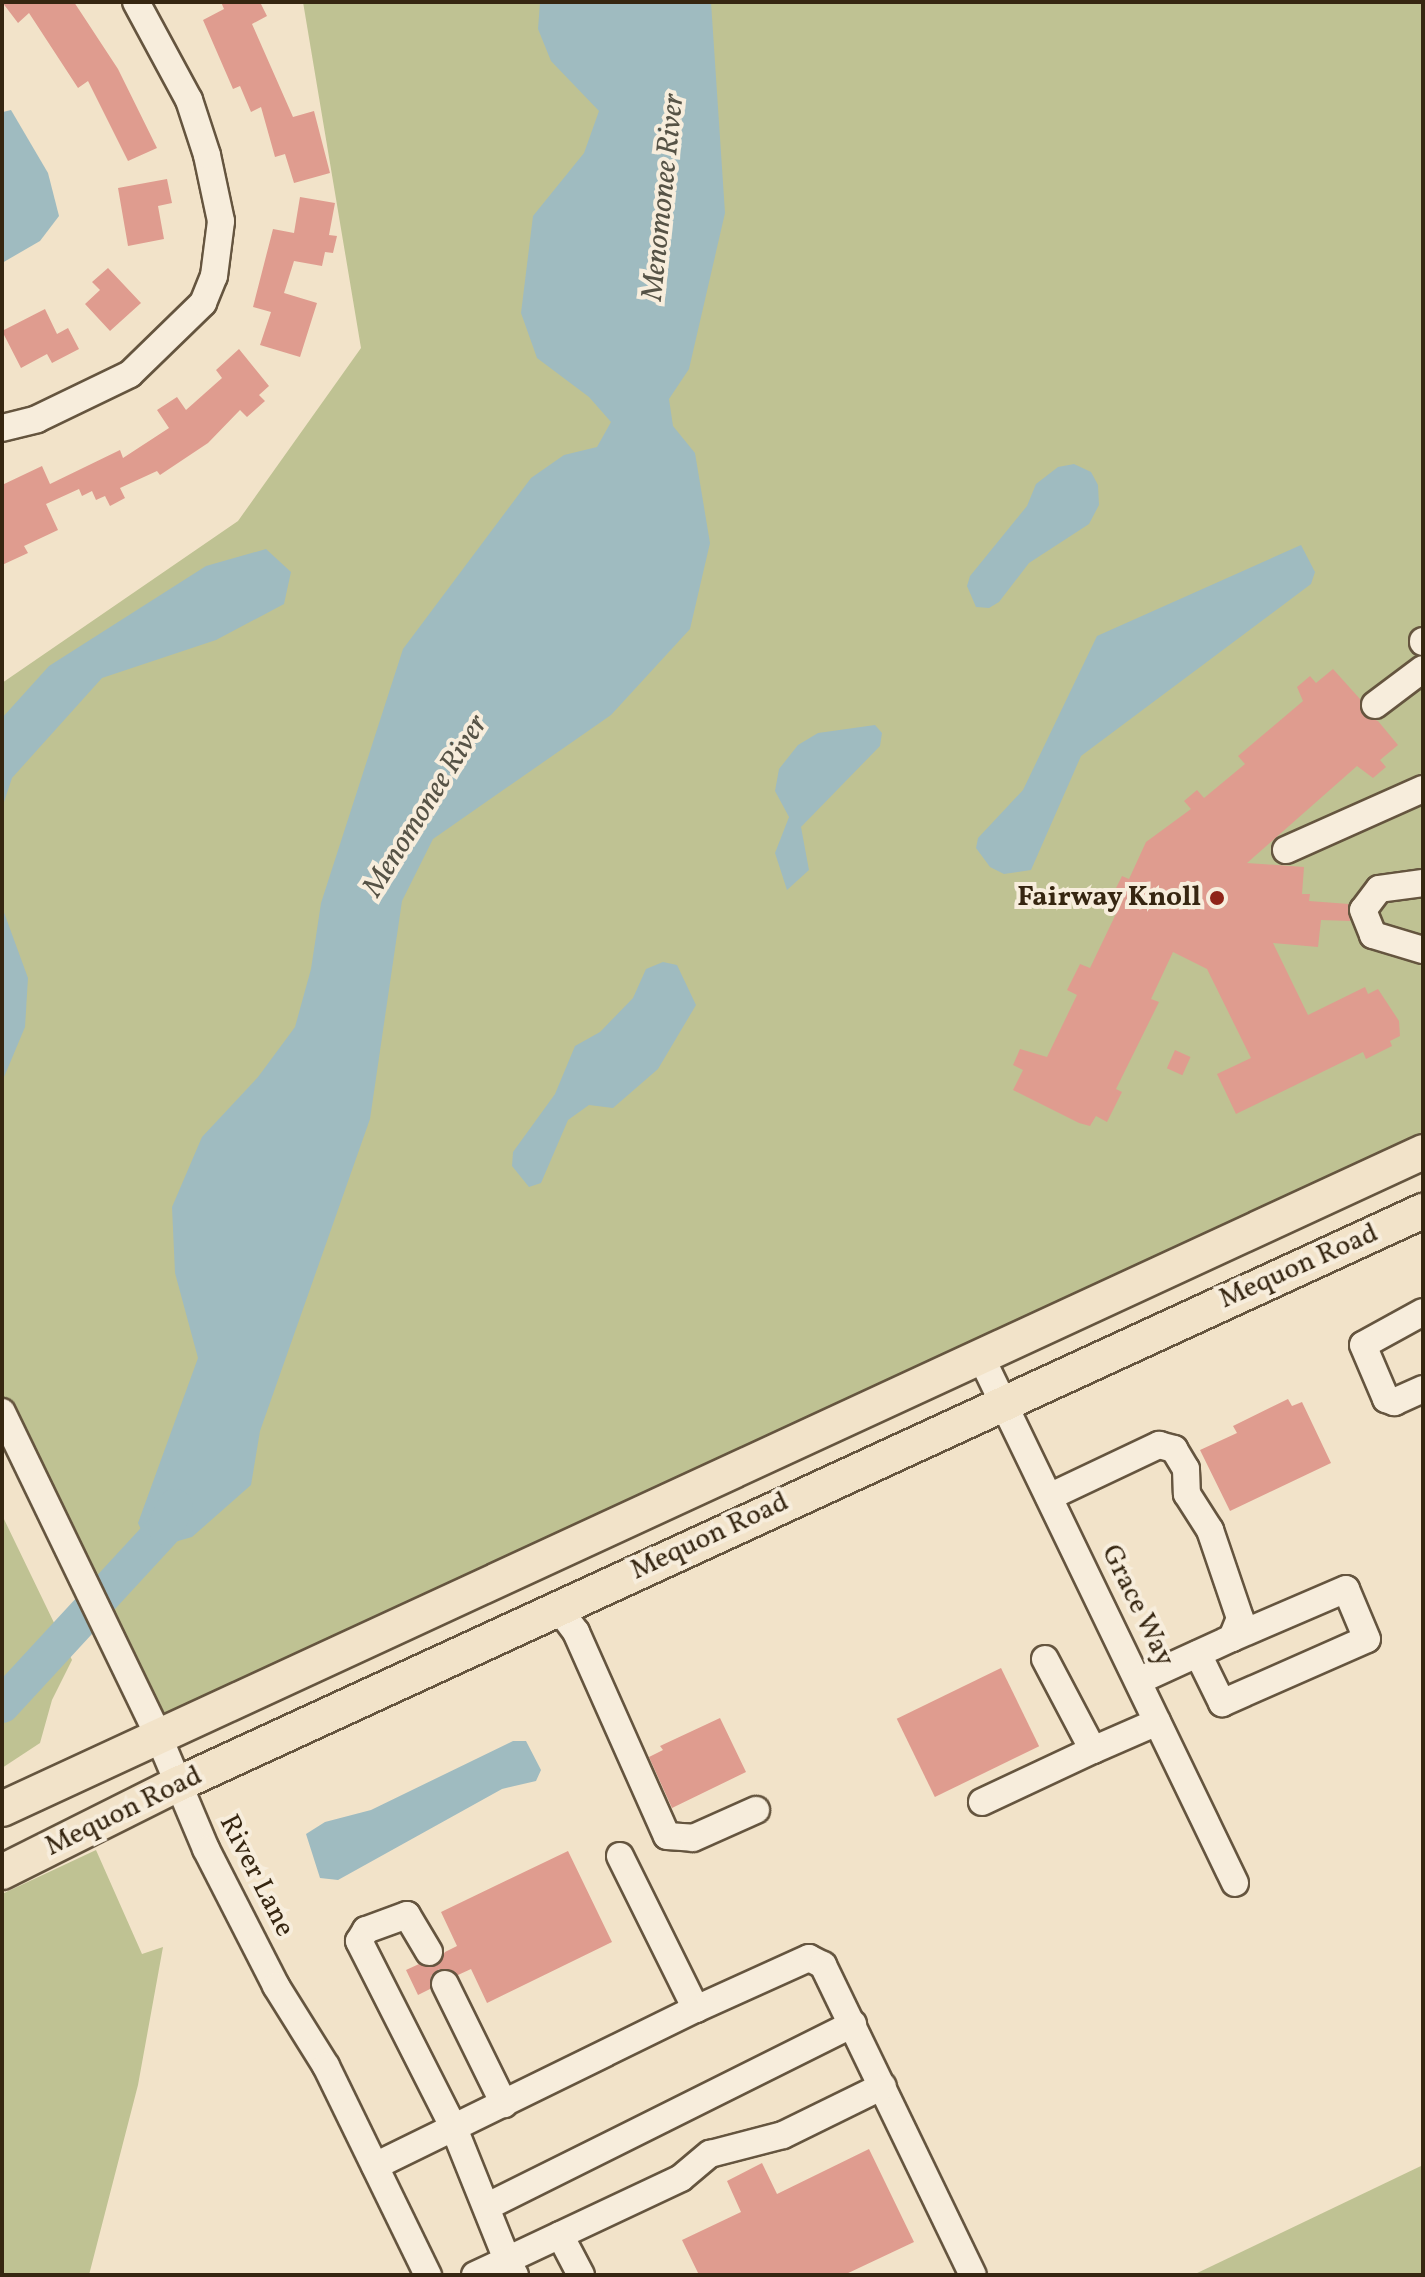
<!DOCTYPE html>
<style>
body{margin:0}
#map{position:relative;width:1425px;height:2277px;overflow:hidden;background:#f2e3c9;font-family:Vollkorn,serif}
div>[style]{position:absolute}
.green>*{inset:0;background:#bfc293}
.water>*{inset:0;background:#9fbbc0}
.river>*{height:36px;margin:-18px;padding:0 18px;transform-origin:18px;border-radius:18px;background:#9fbbc0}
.building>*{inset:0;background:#df9c8f;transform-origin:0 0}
.roads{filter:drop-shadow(2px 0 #65553f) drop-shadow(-2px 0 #65553f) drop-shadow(0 2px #65553f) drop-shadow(0 -2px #65553f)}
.minor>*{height:26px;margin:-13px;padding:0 13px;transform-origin:13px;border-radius:13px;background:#f7eddc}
.major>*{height:34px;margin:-17px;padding:0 17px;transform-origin:17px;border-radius:17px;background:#f2e3c9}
.dots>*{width:22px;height:22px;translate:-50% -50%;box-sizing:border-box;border:4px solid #f7eddc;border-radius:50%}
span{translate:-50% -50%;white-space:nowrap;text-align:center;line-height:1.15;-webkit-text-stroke:8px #f7eddc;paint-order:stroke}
.poi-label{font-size:28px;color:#362611;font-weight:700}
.right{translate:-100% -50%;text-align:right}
.street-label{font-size:28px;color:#362611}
.water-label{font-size:30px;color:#565346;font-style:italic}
.frame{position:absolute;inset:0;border:4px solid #362611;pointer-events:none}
</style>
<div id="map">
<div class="green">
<i style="clip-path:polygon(303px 2px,1423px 2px,1423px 1136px,157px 1733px,2px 1412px,2px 683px,238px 521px,361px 348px)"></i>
<i style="clip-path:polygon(2px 1515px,72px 1660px,52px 1700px,40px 1743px,2px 1768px)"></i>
<i style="clip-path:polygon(96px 1850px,142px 1954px,163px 1947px,138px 2085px,89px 2275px,2px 2275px,2px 1894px)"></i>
<i style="clip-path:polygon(1423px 2165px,1423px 2275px,1193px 2275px)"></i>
</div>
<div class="water">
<i style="clip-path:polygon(540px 2px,711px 2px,725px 213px,689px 369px,669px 399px,673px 426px,695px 453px,710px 543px,690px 629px,611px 715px,433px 839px,402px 901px,370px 1119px,260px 1431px,251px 1485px,192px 1537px,150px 1549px,138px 1523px,198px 1358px,175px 1273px,172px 1207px,202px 1137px,258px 1077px,295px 1027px,311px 969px,321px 903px,403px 649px,531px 478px,564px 455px,597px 447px,611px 422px,589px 397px,537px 358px,521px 313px,533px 216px,584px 153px,599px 111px,551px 61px,538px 29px)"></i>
<i style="clip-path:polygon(11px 110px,48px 173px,59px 216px,40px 241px,2px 263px,2px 123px,3px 112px)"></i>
<i style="clip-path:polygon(1074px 464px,1091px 472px,1098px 485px,1099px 505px,1089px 524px,1029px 563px,999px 602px,989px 608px,976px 607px,967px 586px,970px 576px,1027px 506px,1036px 484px,1058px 467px)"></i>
<i style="clip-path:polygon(1301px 545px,1315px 572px,1311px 584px,1081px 756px,1031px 870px,1004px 874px,990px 867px,976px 848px,978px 838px,1023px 790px,1097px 636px)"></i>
<i style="clip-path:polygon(266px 549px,291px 572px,284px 604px,216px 640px,102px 678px,12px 778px,2px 808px,2px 718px,49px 666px,206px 566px)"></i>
<i style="clip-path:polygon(875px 725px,882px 733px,880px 746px,801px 827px,809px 870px,787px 890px,775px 853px,789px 817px,775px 791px,779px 769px,798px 745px,818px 733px)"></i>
<i style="clip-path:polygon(2px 907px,28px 978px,25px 1027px,2px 1082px)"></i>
<i style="clip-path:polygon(663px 962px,677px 965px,696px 1005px,658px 1069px,613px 1108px,589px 1105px,568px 1120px,541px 1183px,529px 1187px,512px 1166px,513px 1152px,555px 1094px,575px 1046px,600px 1032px,633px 998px,646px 969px)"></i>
<i style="clip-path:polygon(513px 1741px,526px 1741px,541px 1770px,536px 1781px,502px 1789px,338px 1880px,320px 1878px,306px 1834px,325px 1822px,371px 1810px)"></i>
</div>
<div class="river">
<i style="left:2px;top:1705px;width:242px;rotate:-47.3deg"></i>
<i style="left:166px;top:1527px;width:22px;rotate:-66deg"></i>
</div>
<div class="building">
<i style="clip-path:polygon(2px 2px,74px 2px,118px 69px,157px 148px,128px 161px,88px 81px,78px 88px,29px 13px,18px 23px)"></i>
<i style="clip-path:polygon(221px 2px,260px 2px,267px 16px,252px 24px,293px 117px,314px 111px,330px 173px,294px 183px,285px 154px,275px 157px,261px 107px,251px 112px,240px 86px,233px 89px,203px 20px,224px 9px)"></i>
<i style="clip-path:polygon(167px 179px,172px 203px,158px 206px,164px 239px,128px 246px,118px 188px)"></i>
<i style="clip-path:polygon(300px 197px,335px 203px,329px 235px,337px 236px,333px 253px,325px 252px,322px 266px,294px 261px,284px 293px,317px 303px,300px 357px,260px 345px,271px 312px,253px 307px,273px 229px,294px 233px)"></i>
<i style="clip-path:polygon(108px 268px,141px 303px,110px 331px,85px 304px,100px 290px,92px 282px)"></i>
<i style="clip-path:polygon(45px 309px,57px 334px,68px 328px,79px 349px,52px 363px,47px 354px,21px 368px,2px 331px)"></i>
<i style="clip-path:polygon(239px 349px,269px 386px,259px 395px,265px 401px,247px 417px,240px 410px,208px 443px,160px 475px,157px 471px,120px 488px,125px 498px,110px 506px,105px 496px,96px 500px,92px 491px,82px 496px,79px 489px,46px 504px,58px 530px,24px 546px,28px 553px,2px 565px,2px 485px,42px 466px,50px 484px,120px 450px,123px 458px,169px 428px,157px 410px,177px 397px,186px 410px,222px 378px,216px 370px)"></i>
<i style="clip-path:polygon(1333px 669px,1360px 699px,1363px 715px,1378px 721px,1398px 745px,1380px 760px,1386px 767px,1373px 778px,1357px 766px,1247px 863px,1304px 867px,1302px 894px,1310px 894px,1309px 901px,1349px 904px,1350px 921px,1321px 920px,1318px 947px,1273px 943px,1308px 1015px,1365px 987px,1368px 994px,1378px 989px,1399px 1021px,1400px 1036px,1390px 1041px,1392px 1046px,1366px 1059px,1363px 1052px,1236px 1114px,1217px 1074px,1251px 1058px,1207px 969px,1173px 952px,1151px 999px,1159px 1002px,1116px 1089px,1122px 1092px,1107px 1122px,1096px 1116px,1090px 1126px,1079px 1123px,1013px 1090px,1023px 1070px,1013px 1065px,1020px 1049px,1047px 1057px,1077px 995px,1067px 990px,1080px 964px,1090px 968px,1125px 895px,1115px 890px,1122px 876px,1129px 879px,1146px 842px,1191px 809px,1184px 801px,1197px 790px,1204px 798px,1245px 764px,1238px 756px,1303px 701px,1297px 687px,1310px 676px,1316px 683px)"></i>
<i style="left:1175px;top:1050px;width:17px;height:20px;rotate:24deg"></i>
<i style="clip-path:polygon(1288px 1399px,1292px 1406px,1302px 1402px,1331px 1463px,1230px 1511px,1200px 1450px,1237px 1433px,1233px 1426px)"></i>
<i style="left:1001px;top:1668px;width:87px;height:116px;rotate:64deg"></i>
<i style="clip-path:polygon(720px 1718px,746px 1772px,672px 1808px,649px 1757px,663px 1750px,660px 1746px)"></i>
<i style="clip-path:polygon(568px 1851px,612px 1942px,487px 2003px,471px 1969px,458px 1975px,439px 1969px,431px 1976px,430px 1989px,418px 1995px,406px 1970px,419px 1964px,436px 1966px,445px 1952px,457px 1946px,441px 1912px)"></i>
<i style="clip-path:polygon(869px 2149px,914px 2242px,844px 2275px,699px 2275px,682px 2240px,741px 2212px,727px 2181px,762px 2163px,777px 2194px)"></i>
</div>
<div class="roads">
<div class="minor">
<i style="left:2px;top:428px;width:36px;rotate:-14deg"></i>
<i style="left:37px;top:419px;width:103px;rotate:-25.8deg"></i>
<i style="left:130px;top:374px;width:102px;rotate:-44.2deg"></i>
<i style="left:203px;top:303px;width:29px;rotate:-68deg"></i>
<i style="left:214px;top:276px;width:55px;rotate:-82.7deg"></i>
<i style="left:221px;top:221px;width:67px;rotate:-102deg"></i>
<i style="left:207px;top:155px;width:58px;rotate:-108.1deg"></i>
<i style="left:189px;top:100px;width:111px;rotate:-118.4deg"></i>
<i style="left:1423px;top:641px;width:1px;rotate:90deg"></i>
<i style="left:1375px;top:705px;width:60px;rotate:-36.9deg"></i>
<i style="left:1286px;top:850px;width:150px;rotate:-24deg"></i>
<i style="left:1423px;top:883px;width:44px;rotate:172.2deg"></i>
<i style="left:1379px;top:889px;width:26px;rotate:127deg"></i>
<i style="left:1363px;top:910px;width:27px;rotate:68deg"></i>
<i style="left:1373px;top:935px;width:52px;rotate:16.7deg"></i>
<i style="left:1423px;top:1312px;width:68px;rotate:151.2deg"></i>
<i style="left:1363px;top:1345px;width:59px;rotate:66.9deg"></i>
<i style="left:1386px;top:1399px;width:9px;rotate:21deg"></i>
<i style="left:1394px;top:1402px;width:32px;rotate:-24deg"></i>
<i style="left:981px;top:1357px;width:584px;rotate:64.22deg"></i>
<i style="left:2px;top:1412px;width:356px;rotate:64.2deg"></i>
<i style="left:157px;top:1733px;width:126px;rotate:67.1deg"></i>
<i style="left:206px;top:1849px;width:154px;rotate:62.9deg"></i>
<i style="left:276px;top:1986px;width:94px;rotate:58deg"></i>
<i style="left:326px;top:2066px;width:233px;rotate:64deg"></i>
<i style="left:1049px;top:1497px;width:122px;rotate:-25.3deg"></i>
<i style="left:1159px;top:1445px;width:16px;rotate:15deg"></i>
<i style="left:1174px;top:1449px;width:23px;rotate:59deg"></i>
<i style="left:1186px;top:1469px;width:25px;rotate:88deg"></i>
<i style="left:1187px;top:1494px;width:43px;rotate:57.4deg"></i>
<i style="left:1210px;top:1530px;width:93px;rotate:71.2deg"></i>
<i style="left:1240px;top:1618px;width:22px;rotate:112deg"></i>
<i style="left:1232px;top:1638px;width:103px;rotate:155.4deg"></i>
<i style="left:558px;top:1608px;width:30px;rotate:53deg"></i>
<i style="left:576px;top:1632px;width:223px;rotate:66deg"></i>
<i style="left:667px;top:1836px;width:26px;rotate:4deg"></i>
<i style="left:693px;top:1838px;width:69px;rotate:-24deg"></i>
<i style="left:1198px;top:1654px;width:55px;rotate:63.9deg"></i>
<i style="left:1222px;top:1703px;width:158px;rotate:-23.8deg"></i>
<i style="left:1367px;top:1639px;width:54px;rotate:-112.8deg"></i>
<i style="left:1346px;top:1589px;width:124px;rotate:156.7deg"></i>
<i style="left:1045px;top:1659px;width:103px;rotate:62.2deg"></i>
<i style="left:1093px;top:1750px;width:70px;rotate:-23.6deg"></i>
<i style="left:982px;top:1802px;width:123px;rotate:-25.1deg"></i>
<i style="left:620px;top:1856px;width:171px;rotate:63.6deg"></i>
<i style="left:696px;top:2009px;width:124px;rotate:-24.3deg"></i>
<i style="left:809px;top:1958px;width:16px;rotate:27deg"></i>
<i style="left:823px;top:1965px;width:344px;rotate:64.2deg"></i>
<i style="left:429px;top:1952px;width:43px;rotate:-120.7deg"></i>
<i style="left:407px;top:1915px;width:44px;rotate:159.9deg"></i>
<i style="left:366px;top:1930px;width:13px;rotate:122deg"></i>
<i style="left:359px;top:1941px;width:210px;rotate:63.1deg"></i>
<i style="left:454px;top:2128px;width:142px;rotate:68.1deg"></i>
<i style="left:507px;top:2260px;width:192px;rotate:-25.2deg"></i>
<i style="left:681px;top:2178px;width:38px;rotate:-40deg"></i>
<i style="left:710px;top:2154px;width:75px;rotate:-14.6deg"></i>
<i style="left:783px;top:2135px;width:111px;rotate:-26.1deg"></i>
<i style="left:445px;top:1984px;width:134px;rotate:63.8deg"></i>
<i style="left:375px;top:2166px;width:357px;rotate:-26.1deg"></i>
<i style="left:488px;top:2206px;width:408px;rotate:-26.5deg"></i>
<i style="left:560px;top:2235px;width:45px;rotate:62.3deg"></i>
<i style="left:475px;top:2275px;width:35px;rotate:-25deg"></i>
<i style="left:507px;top:2260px;width:17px;rotate:62deg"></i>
</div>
<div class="major">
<i style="left:2px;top:1809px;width:1566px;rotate:-24.81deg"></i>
<i style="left:2px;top:1872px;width:195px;rotate:-26.6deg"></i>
<i style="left:176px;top:1785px;width:1373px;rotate:-24.72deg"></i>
</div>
</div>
<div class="dots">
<i style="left:1217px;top:898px;background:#8f2418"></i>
</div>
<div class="poi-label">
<span class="right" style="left:1201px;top:898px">Fairway Knoll</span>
</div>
<div class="street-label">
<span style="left:1299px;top:1267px;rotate:-24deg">Mequon Road</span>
<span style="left:710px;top:1537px;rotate:-25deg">Mequon Road</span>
<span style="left:1137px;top:1606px;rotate:64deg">Grace Way</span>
<span style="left:124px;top:1812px;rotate:-26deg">Mequon Road</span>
<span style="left:256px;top:1876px;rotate:63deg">River Lane</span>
</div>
<div class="water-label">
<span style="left:664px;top:197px;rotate:-84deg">Menomonee River</span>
<span style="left:426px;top:806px;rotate:-58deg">Menomonee River</span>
</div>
<div class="frame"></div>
</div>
